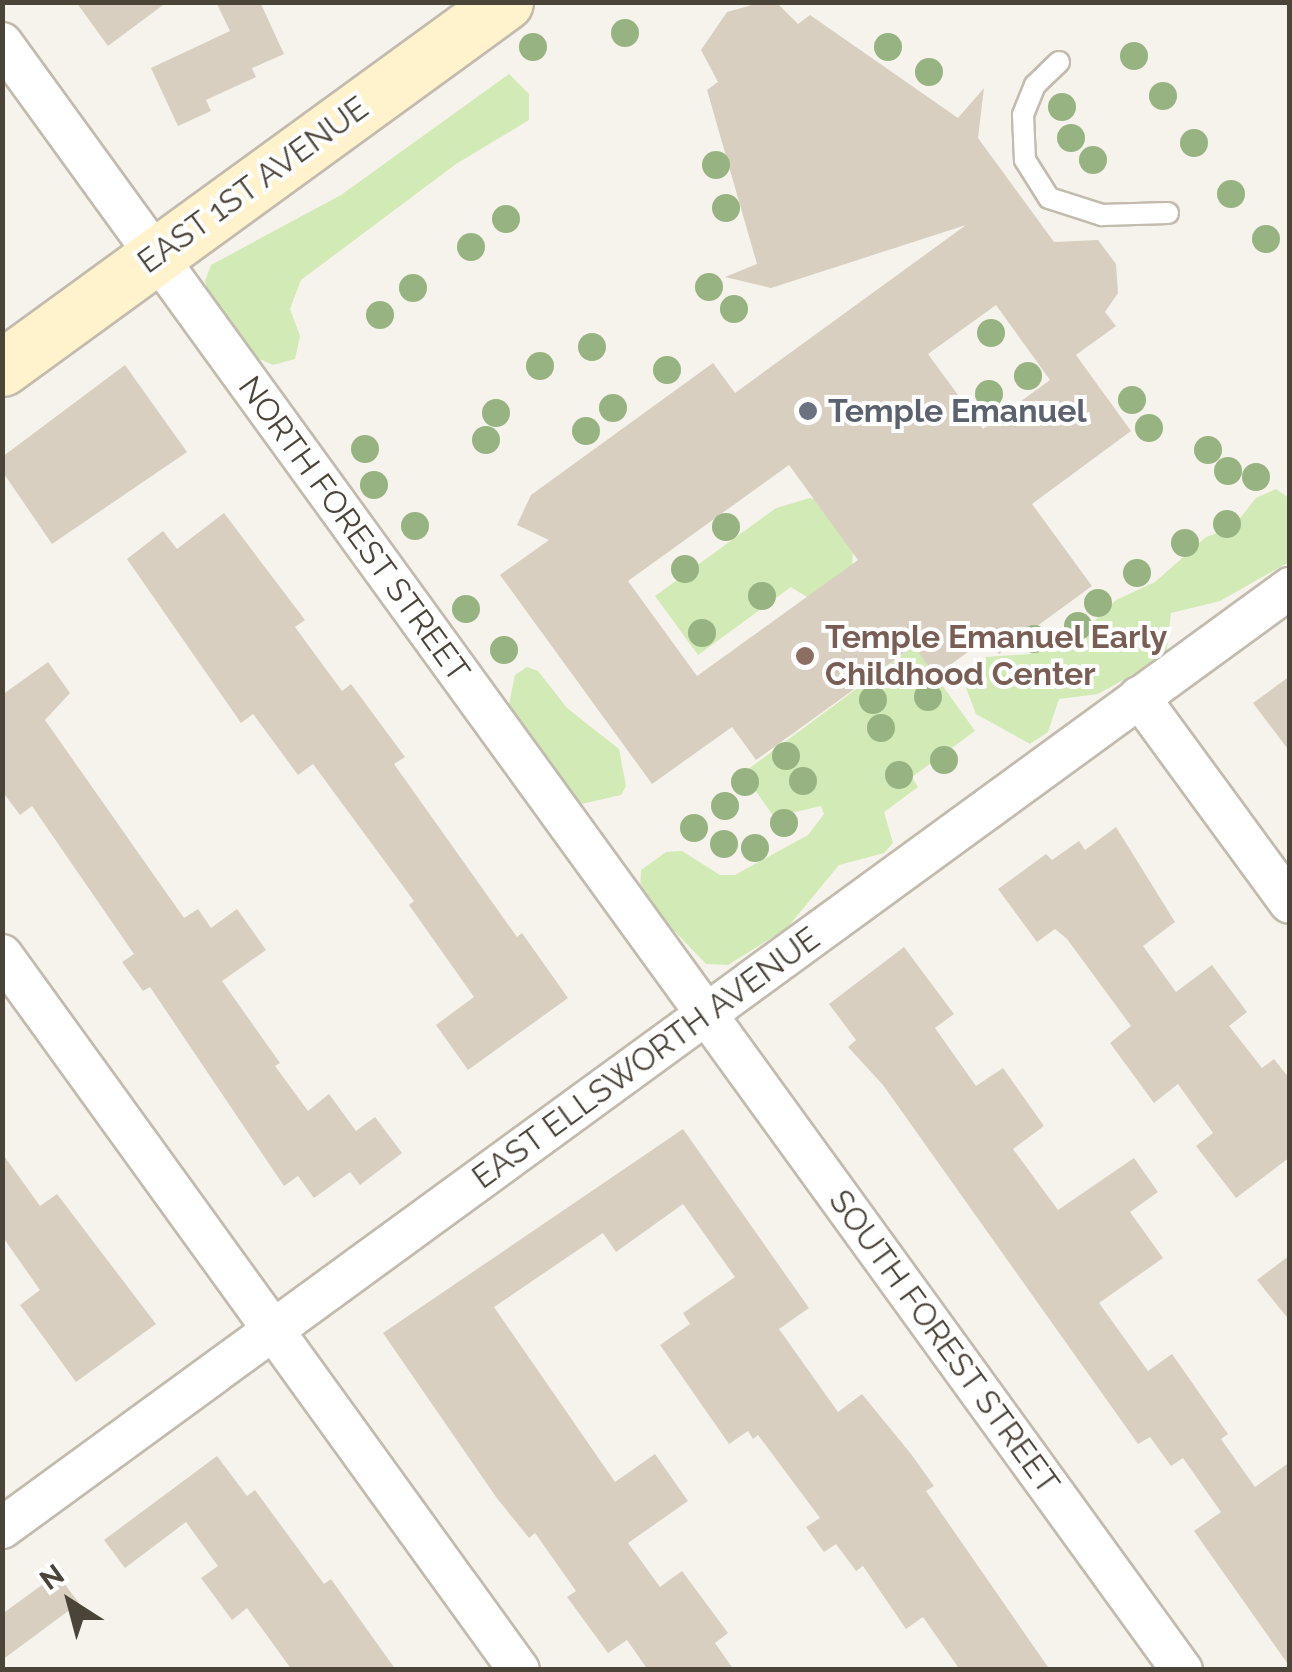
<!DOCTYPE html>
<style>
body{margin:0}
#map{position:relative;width:1292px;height:1672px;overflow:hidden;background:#f6f3ec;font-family:Raleway,sans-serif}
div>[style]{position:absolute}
.green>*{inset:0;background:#d2eab5}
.building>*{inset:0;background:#d8cfc1}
.roads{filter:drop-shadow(2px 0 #c2bbae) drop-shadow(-2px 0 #c2bbae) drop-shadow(0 2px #c2bbae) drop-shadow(0 -2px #c2bbae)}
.lane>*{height:20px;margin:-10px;padding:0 10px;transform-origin:10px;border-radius:10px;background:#fff}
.street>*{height:40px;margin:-20px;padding:0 20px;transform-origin:20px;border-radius:20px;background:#fff}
.secondary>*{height:55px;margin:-27.5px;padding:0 27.5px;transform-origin:27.5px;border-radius:27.5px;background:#fff3cd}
.trees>*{width:28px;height:28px;margin:-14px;border-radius:50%;background:#97b381}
.dots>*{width:28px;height:28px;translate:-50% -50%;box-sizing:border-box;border:5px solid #fff;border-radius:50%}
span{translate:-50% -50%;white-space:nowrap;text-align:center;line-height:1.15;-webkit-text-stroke:8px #fff;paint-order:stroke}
.street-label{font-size:32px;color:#4b4439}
.worship-label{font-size:32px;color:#5b616d;font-weight:700}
.left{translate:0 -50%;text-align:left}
.education-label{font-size:32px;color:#785e54;font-weight:700}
.frame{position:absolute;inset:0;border:5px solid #4b4439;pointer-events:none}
.north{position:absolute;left:20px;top:1552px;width:100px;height:100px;-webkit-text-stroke:8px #fff;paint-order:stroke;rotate:324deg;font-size:28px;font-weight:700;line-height:40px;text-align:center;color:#4b4439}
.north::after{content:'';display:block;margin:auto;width:35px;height:45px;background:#4b4439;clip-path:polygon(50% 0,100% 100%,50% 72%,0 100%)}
</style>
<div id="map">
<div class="green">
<i style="clip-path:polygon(509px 74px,529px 94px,529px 120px,456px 164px,301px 280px,290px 309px,300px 336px,295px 359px,273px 365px,245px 353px,211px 304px,205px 281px,211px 265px,341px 195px)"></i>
<i style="clip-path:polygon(1276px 489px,1289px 498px,1289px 562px,1220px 601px,1171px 613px,1166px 656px,1098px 694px,1059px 699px,1048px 732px,1030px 744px,976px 714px,963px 680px,970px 668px,986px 657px,1030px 654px,1084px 631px,1116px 600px,1155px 582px,1206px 537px,1232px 528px,1256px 498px)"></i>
<i style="clip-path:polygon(810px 498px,824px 502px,853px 550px,852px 568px,810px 599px,791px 587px,698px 655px,655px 596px,776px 508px)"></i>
<i style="clip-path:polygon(914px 646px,975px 731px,912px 777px,918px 787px,884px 812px,893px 843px,884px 853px,839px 865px,787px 928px,728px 965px,706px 964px,640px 895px,641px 870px,666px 852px,682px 851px,720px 875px,735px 875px,808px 835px,824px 814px,821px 806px,774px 817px,743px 773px)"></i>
<i style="clip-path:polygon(527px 667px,538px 671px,567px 708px,619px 749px,626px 786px,621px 795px,577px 805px,541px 760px,509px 704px,515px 675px)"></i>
</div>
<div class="building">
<i style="clip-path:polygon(76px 2px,167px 2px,108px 46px)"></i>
<i style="clip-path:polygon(216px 2px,260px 2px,284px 54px,252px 68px,256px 77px,206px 100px,211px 111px,178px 126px,151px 68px,230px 31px)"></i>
<i style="clip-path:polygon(evenodd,763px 2px,776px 2px,798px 24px,810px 15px,958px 118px,984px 88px,978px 138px,1054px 242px,1098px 240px,1116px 264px,1118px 293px,1105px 312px,1116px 326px,1076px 355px,1131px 431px,1032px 504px,1092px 586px,999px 654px,987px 638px,935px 676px,914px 646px,756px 760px,732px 727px,652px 784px,500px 575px,549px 540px,517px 525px,531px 495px,713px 363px,735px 393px,966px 225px,771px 288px,725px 277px,757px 264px,707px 90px,718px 82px,701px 50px,727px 12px,763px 2px,996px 305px,1050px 380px,983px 429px,928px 354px,996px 305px,763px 2px,789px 465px,858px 560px,697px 676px,628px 581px,789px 465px)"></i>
<i style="clip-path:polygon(125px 365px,187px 452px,52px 544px,2px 471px,2px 457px)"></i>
<i style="clip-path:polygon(224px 513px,305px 620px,295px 627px,342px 691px,351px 684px,405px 757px,394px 764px,517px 937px,522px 933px,568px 998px,468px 1070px,436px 1025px,474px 997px,409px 905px,414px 901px,313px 764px,298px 775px,253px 714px,241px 723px,127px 559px,163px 531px,177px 549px)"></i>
<i style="clip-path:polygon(48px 662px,70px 693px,45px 720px,184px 918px,198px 909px,211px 928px,237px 909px,266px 950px,222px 981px,280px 1063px,275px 1066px,308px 1111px,329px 1094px,356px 1131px,375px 1117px,402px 1153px,360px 1185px,350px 1172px,314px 1198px,298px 1176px,284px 1186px,150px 987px,143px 991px,122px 962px,134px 954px,32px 806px,20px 815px,2px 791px,2px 695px)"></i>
<i style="clip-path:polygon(1290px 676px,1290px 752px,1253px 703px)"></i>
<i style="clip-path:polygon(1116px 827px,1175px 922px,1143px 946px,1176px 992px,1212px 965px,1247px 1012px,1229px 1026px,1262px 1068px,1274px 1059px,1290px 1079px,1290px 1157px,1236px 1198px,1196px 1146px,1213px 1133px,1178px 1084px,1154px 1103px,1110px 1043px,1131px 1026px,1067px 939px,1055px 929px,1037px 942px,998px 889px,1046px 854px,1052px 860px,1079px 841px,1085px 850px)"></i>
<i style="clip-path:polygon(904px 947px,954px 1014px,935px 1028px,976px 1086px,1003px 1068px,1044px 1126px,1013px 1149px,1058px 1210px,1134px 1158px,1158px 1192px,1130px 1212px,1163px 1258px,1099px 1303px,1148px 1371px,1172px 1354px,1228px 1434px,1221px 1439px,1255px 1487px,1290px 1462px,1290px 1667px,1194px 1531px,1221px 1512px,1183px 1458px,1171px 1466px,1150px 1437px,1138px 1444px,883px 1085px,848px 1047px,856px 1040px,829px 1004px)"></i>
<i style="clip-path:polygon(683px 1129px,809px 1308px,779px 1329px,838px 1412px,862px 1394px,911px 1454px,934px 1486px,926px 1491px,1050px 1670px,960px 1670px,923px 1617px,906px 1629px,863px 1566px,856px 1571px,836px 1544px,824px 1552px,806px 1527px,820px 1518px,758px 1435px,753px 1439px,748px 1431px,729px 1444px,660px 1345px,690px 1324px,683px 1313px,735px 1277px,683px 1204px,616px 1252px,603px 1233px,494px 1307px,615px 1482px,655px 1454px,688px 1501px,628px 1543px,660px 1587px,682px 1571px,728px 1633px,715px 1643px,734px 1670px,648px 1670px,627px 1640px,608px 1653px,567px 1597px,576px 1591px,535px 1533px,529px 1538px,496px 1497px,383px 1333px)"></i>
<i style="clip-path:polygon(2px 1153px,40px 1206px,57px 1194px,156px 1324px,76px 1382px,20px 1305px,40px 1290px,2px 1236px)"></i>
<i style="clip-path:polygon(1290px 1255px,1290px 1321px,1257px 1280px)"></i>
<i style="clip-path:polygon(217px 1456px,247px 1496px,255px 1490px,324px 1584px,331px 1579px,396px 1670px,292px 1670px,247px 1608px,232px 1620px,201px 1578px,218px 1566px,186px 1522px,125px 1568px,104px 1540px)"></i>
<i style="clip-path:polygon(57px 1574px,79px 1603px,2px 1660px,2px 1614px)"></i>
</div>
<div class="roads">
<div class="lane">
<i style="left:1059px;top:62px;width:33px;rotate:136deg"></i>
<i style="left:1035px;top:85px;width:32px;rotate:112deg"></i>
<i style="left:1023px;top:115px;width:45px;rotate:87.5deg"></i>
<i style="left:1025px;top:160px;width:45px;rotate:57.7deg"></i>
<i style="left:1049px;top:198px;width:56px;rotate:17.8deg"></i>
<i style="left:1102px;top:215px;width:66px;rotate:-1.7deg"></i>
</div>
<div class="street">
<i style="left:2px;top:43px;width:2010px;rotate:54.05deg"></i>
<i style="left:1139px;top:697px;width:255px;rotate:53.8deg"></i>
<i style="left:2px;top:955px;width:882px;rotate:54.13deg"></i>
<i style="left:2px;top:1528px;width:1595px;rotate:-36.12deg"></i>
</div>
<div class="secondary">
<i style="left:2px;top:368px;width:622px;rotate:-36.04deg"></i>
</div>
</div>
<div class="trees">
<i style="left:625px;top:33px"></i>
<i style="left:533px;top:47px"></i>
<i style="left:888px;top:47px"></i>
<i style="left:1134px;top:56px"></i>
<i style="left:929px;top:72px"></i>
<i style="left:1163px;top:96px"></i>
<i style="left:1062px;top:107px"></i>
<i style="left:1071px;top:138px"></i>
<i style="left:1194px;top:143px"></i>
<i style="left:1093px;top:160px"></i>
<i style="left:716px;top:165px"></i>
<i style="left:1231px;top:194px"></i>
<i style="left:726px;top:208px"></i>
<i style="left:506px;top:219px"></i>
<i style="left:1266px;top:239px"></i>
<i style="left:471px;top:247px"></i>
<i style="left:709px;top:287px"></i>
<i style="left:413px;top:288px"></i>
<i style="left:734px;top:309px"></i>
<i style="left:380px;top:315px"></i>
<i style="left:991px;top:333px"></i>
<i style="left:592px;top:347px"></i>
<i style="left:540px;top:366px"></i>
<i style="left:667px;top:370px"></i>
<i style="left:1028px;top:376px"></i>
<i style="left:989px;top:394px"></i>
<i style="left:1132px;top:400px"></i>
<i style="left:613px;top:408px"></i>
<i style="left:496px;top:413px"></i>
<i style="left:1149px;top:428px"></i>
<i style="left:586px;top:431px"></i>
<i style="left:486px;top:440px"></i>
<i style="left:365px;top:449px"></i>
<i style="left:1208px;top:450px"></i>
<i style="left:1228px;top:471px"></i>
<i style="left:1256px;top:477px"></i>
<i style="left:374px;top:485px"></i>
<i style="left:1227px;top:524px"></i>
<i style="left:415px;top:526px"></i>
<i style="left:726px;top:527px"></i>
<i style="left:1185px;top:543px"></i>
<i style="left:685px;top:569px"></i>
<i style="left:1137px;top:573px"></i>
<i style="left:762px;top:596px"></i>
<i style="left:1098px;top:603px"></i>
<i style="left:466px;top:609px"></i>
<i style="left:1078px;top:626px"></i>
<i style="left:702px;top:633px"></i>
<i style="left:1034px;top:639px"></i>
<i style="left:504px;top:650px"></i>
<i style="left:928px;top:697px"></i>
<i style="left:873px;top:700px"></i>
<i style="left:881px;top:728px"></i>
<i style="left:786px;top:756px"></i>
<i style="left:944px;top:760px"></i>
<i style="left:899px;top:775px"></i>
<i style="left:803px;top:781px"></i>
<i style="left:745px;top:782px"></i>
<i style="left:725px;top:806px"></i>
<i style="left:784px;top:823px"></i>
<i style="left:694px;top:828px"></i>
<i style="left:724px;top:844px"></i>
<i style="left:755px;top:848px"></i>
</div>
<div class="dots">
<i style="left:808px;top:411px;background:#6b7280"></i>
<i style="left:805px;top:656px;background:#8d6e63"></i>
</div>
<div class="street-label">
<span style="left:253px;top:185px;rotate:-36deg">EAST 1ST AVENUE</span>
<span style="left:354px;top:529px;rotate:54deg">NORTH FOREST STREET</span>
<span style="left:646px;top:1058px;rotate:-36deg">EAST ELLSWORTH AVENUE</span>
<span style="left:944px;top:1342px;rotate:54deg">SOUTH FOREST STREET</span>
</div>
<div class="worship-label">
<span class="left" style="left:828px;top:411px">Temple Emanuel</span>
</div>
<div class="education-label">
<span class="left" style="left:825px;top:656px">Temple Emanuel Early<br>Childhood Center</span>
</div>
<div class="frame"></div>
<div class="north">N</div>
</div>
